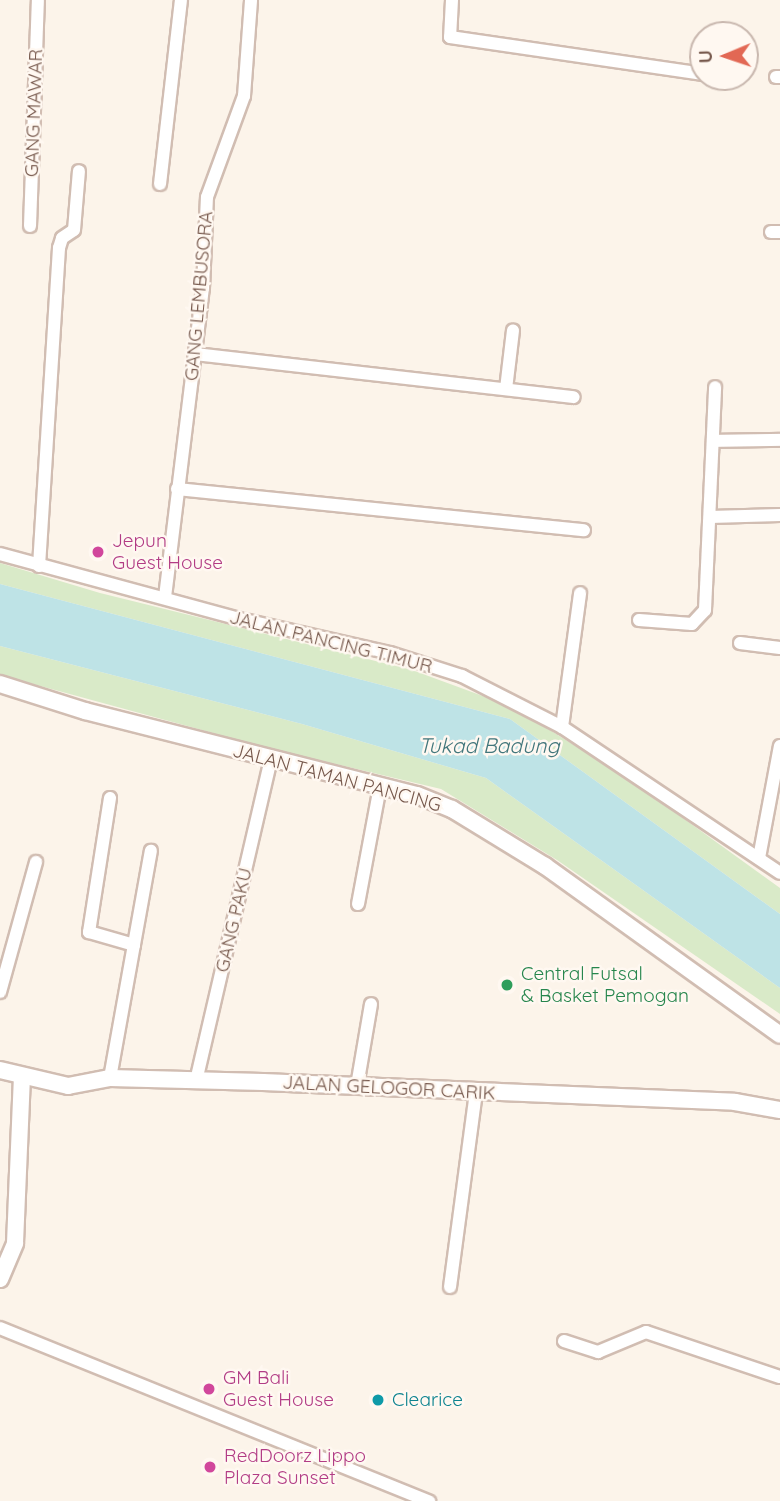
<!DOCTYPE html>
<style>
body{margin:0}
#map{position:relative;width:780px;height:1501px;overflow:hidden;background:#fcf4ea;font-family:Quicksand,sans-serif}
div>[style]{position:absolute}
.green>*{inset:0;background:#d9eac8}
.water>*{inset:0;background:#bee3e6}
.roads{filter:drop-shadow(2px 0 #d1bdb2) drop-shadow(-2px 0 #d1bdb2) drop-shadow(0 2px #d1bdb2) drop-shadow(0 -2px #d1bdb2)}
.minor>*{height:12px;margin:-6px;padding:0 6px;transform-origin:6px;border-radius:6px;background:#fff}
.tertiary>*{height:16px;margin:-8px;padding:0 8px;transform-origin:8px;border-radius:8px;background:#fff}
.dots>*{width:19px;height:19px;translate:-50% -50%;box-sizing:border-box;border:4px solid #fff8f1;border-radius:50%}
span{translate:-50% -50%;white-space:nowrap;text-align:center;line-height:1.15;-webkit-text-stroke:5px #fff8f1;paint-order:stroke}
.street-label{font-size:19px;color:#77594d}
.hotel-label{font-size:19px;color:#b23c85}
.left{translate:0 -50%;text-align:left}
.leisure-label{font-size:19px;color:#27864d}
.culture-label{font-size:19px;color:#0d838f}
.water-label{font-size:21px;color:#41767b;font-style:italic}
.north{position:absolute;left:689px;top:21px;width:70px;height:70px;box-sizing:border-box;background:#fff8f1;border:2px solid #c9b8af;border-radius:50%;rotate:268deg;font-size:19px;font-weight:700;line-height:28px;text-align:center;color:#77594d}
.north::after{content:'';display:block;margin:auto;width:24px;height:32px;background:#e26854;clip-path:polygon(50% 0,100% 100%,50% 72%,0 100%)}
</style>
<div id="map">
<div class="green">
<i style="clip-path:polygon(0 563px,100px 593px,412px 670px,513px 707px,633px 782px,780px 888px,780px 914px,510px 719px,0 584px)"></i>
<i style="clip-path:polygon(0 646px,302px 724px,486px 778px,780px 988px,780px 1014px,557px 860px,441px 789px,264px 747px,0 675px)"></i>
</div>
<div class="water">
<i style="clip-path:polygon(0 584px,510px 719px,780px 914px,780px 988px,486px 778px,302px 724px,0 646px)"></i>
</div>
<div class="roads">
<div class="minor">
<i style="left:452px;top:0;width:37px;rotate:93deg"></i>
<i style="left:450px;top:37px;width:256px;rotate:8.3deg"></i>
<i style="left:776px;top:77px;width:4px"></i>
<i style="left:160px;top:184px;width:185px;rotate:-83.5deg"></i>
<i style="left:30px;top:226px;width:226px;rotate:-88deg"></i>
<i style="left:771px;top:232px;width:9px"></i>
<i style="left:195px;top:354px;width:381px;rotate:6.5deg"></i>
<i style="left:506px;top:389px;width:59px;rotate:-83.2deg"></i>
<i style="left:713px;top:441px;width:67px;rotate:-0.9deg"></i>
<i style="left:177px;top:489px;width:409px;rotate:5.8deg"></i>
<i style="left:710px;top:517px;width:70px;rotate:-1.6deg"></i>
<i style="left:0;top:554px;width:245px;rotate:15.2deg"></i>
<i style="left:236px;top:618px;width:158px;rotate:12.8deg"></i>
<i style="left:390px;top:653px;width:76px;rotate:17.7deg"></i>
<i style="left:462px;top:676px;width:112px;rotate:27deg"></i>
<i style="left:562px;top:727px;width:262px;rotate:33.8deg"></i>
<i style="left:39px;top:566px;width:319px;rotate:-86.4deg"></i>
<i style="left:59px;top:248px;width:10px;rotate:-73deg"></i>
<i style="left:62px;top:238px;width:14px;rotate:-34deg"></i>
<i style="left:74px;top:230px;width:59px;rotate:-85.2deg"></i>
<i style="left:165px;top:597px;width:311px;rotate:-83deg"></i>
<i style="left:203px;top:288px;width:91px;rotate:-87.5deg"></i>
<i style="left:207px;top:197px;width:108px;rotate:-69.9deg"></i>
<i style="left:244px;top:96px;width:96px;rotate:-85.8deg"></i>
<i style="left:639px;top:620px;width:53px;rotate:4.3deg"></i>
<i style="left:692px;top:624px;width:19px;rotate:-47deg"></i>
<i style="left:705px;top:610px;width:223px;rotate:-87.4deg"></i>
<i style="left:740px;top:643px;width:40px;rotate:7.1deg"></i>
<i style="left:562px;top:727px;width:135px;rotate:-82.3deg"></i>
<i style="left:110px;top:798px;width:136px;rotate:98.9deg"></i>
<i style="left:89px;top:932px;width:47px;rotate:16.1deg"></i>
<i style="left:759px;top:858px;width:114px;rotate:-79.4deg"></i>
<i style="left:358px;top:904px;width:120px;rotate:-79.4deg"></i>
<i style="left:0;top:992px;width:135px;rotate:-74.5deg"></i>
<i style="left:110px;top:1078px;width:231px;rotate:-79.8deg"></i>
<i style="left:196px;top:1081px;width:331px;rotate:-76.9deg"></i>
<i style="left:357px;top:1086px;width:83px;rotate:-80.3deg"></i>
<i style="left:450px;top:1287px;width:198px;rotate:-82.4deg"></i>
<i style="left:0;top:1328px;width:463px;rotate:22deg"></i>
<i style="left:564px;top:1341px;width:36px;rotate:18deg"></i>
<i style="left:598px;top:1352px;width:52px;rotate:-22.6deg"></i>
<i style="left:646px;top:1332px;width:141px;rotate:18.6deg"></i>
</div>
<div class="tertiary">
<i style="left:0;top:684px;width:89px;rotate:17.6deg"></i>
<i style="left:85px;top:711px;width:342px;rotate:14.2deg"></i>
<i style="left:417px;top:795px;width:38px;rotate:22deg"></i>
<i style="left:452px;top:809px;width:109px;rotate:31.5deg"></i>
<i style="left:545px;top:866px;width:289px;rotate:35.7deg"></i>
<i style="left:0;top:1070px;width:70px;rotate:13.2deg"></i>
<i style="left:68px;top:1086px;width:43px;rotate:-10.8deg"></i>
<i style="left:110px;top:1078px;width:153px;rotate:1.5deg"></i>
<i style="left:263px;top:1082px;width:472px;rotate:2.4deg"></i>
<i style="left:735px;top:1102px;width:46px;rotate:10.1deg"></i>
<i style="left:0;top:1279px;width:39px;rotate:-67deg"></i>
<i style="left:15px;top:1243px;width:166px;rotate:-87.6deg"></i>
</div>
</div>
<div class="dots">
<i style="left:98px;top:552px;background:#d1479c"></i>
<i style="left:507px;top:985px;background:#2e9e5b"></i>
<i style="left:209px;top:1389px;background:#d1479c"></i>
<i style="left:378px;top:1400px;background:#0f9aa8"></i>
<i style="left:210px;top:1467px;background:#d1479c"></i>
</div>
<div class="street-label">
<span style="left:34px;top:113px;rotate:-88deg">GANG MAWAR</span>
<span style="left:199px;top:296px;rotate:-85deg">GANG LEMBUSORA</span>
<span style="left:331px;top:642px;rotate:14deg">JALAN PANCING TIMUR</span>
<span style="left:337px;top:778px;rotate:15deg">JALAN TAMAN PANCING</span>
<span style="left:234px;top:920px;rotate:-77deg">GANG PAKU</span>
<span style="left:389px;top:1088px;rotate:3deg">JALAN GELOGOR CARIK</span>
</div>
<div class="hotel-label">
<span class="left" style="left:112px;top:552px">Jepun<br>Guest House</span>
<span class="left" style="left:223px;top:1389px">GM Bali<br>Guest House</span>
<span class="left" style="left:224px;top:1467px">RedDoorz Lippo<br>Plaza Sunset</span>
</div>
<div class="leisure-label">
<span class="left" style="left:521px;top:985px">Central Futsal<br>&amp; Basket Pemogan</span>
</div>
<div class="culture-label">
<span class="left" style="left:392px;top:1400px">Clearice</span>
</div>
<div class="water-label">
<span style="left:489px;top:745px">Tukad Badung</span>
</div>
<div class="north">U</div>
</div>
